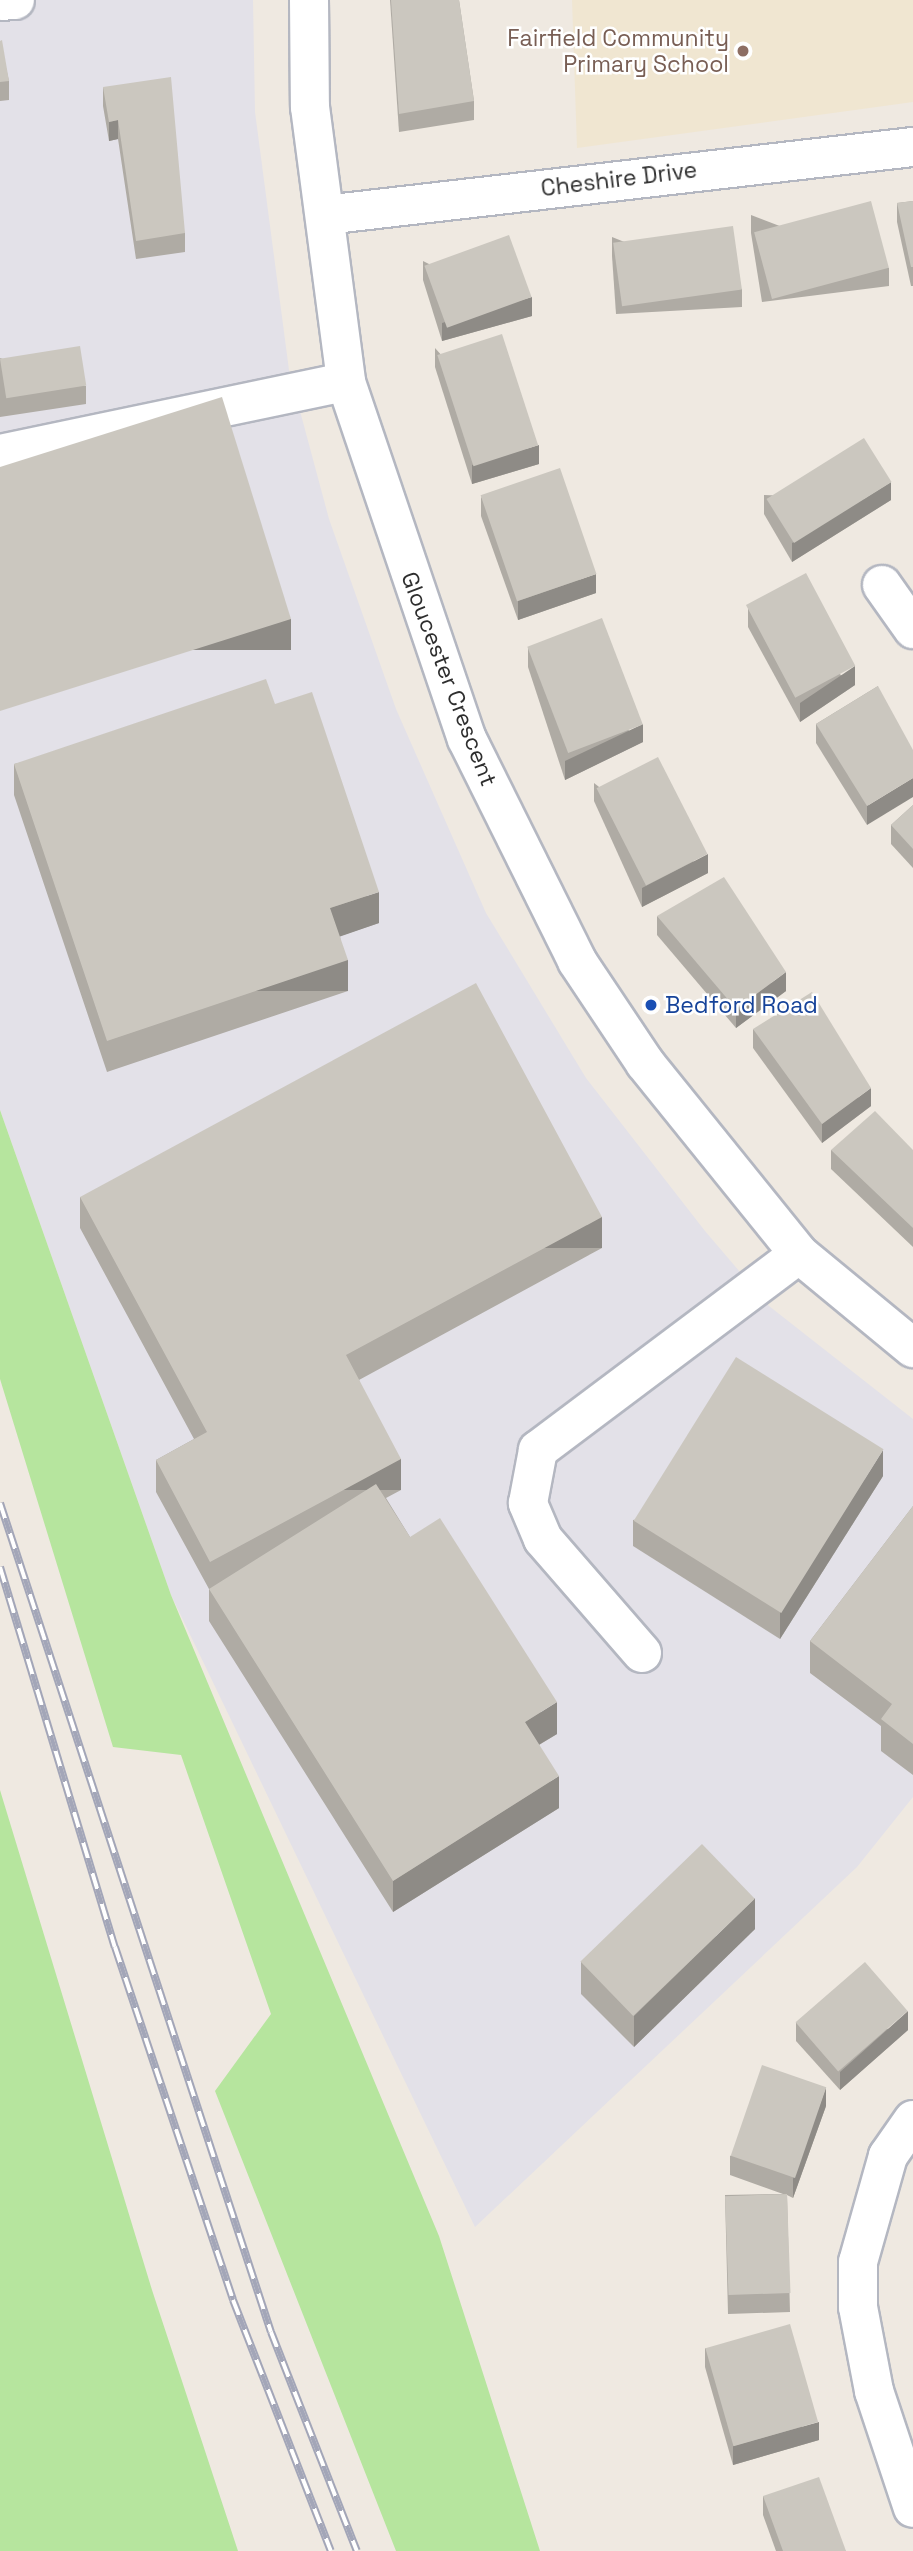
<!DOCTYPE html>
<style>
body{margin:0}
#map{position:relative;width:913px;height:2551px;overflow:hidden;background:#efe9e1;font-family:"Space Grotesk",sans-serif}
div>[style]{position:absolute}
.industrial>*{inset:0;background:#e3e1e8}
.education>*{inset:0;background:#f0e6d1}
.green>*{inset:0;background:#b6e59e}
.roads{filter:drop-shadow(2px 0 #b4b7c1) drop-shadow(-2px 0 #b4b7c1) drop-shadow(0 2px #b4b7c1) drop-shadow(0 -2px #b4b7c1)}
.minor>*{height:38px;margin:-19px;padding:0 19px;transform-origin:19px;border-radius:19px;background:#fff}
.rail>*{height:8px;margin-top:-4px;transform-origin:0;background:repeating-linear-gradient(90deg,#fff 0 16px,#a3a6b8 0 32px);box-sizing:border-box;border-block:2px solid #a3a6b8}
.wall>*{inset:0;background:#afaba4}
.shaded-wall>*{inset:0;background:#8e8b86;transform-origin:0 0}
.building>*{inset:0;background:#cbc7bf;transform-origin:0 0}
.dots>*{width:19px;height:19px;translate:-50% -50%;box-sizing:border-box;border:4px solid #fff;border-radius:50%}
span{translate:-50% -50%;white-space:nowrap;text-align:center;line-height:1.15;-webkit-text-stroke:5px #fff;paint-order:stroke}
.education-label{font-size:23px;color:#785e54}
.right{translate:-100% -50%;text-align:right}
.street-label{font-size:23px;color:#2e2e2e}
.transit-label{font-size:23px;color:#164399}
.left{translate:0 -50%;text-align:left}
</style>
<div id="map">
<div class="industrial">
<i style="clip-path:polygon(0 0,253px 0,255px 112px,289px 370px,329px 519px,396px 709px,486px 913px,586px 1078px,705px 1231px,769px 1306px,913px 1419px,913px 1797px,857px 1867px,475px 2227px,171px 1595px,0 1110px)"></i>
</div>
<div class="education">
<i style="clip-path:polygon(572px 0,913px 0,913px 102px,577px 148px)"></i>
</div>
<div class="green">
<i style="clip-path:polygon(0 1110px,171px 1595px,439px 2236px,540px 2551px,396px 2551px,215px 2091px,271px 2014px,181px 1755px,113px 1747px,0 1379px)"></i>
<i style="clip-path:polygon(0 1790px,152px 2290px,238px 2551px,0 2551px)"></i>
</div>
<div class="roads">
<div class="minor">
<i style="left:309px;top:0;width:107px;rotate:89.5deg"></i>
<i style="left:310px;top:107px;width:277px;rotate:82.5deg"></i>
<i style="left:346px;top:382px;width:377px;rotate:71.3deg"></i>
<i style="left:467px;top:739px;width:248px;rotate:63.6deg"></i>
<i style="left:577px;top:961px;width:123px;rotate:56.3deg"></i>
<i style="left:645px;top:1063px;width:245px;rotate:51.1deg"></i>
<i style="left:799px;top:1254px;width:148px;rotate:39.5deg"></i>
<i style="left:0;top:1px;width:15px;rotate:-4deg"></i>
<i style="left:325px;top:215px;width:592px;rotate:-6.6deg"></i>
<i style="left:0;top:454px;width:353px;rotate:-11.8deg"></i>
<i style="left:882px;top:585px;width:54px;rotate:54.8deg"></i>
<i style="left:642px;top:1653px;width:151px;rotate:-131deg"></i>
<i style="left:543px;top:1539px;width:39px;rotate:-113deg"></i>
<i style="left:528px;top:1503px;width:54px;rotate:-79.3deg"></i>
<i style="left:538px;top:1450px;width:326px;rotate:-36.9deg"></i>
<i style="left:913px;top:2120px;width:44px;rotate:124.8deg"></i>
<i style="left:888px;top:2156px;width:110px;rotate:105.8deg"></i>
<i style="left:858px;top:2262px;width:45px;rotate:90deg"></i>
<i style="left:858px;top:2307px;width:86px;rotate:79.2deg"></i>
<i style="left:874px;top:2391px;width:123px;rotate:71.6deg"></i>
</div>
</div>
<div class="rail">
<i style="left:0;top:1503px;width:872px;rotate:71.9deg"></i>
<i style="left:271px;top:2332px;width:235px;rotate:68.6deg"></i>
<i style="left:0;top:1567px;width:397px;rotate:73.2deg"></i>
<i style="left:115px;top:1947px;width:372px;rotate:71.5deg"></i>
<i style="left:233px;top:2300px;width:269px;rotate:68.7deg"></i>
</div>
<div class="wall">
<i style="clip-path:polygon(390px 0,459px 0,474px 101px,474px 120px,399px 132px)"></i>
<i style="clip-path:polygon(0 41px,9px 81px,9px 100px,0 101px)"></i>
<i style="clip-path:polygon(103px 87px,185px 233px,185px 252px,136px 259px,118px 139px,109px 141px,103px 106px)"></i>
<i style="clip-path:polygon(913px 201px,913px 286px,911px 286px,897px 222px,897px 203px)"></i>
<i style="clip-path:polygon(751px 215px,889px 268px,889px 286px,762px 302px,751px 233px)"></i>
<i style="clip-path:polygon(612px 237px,742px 289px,742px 307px,616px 314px,612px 256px)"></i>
<i style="clip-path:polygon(423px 261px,532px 316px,442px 341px,423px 280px)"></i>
<i style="clip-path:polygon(435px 348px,539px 464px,472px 484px,435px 367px)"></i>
<i style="clip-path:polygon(0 358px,86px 386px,86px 404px,0 417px)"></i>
<i style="clip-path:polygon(764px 495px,891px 500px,792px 562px,764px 514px)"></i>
<i style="clip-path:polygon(481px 497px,596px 593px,518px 620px,481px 516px)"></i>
<i style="clip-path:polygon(748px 608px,855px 685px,800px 722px,748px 627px)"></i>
<i style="clip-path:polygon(528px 648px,643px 742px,565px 780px,528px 667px)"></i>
<i style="clip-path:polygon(878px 686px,867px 825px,816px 743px,816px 724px)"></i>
<i style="clip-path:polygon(275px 704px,379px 923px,340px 936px,348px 991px,107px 1072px,14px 795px,14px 764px)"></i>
<i style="clip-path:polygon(594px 783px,708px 873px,642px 907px,594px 801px)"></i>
<i style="clip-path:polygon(913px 805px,913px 868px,891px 844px,891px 825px)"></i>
<i style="clip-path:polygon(657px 916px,786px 991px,736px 1028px,657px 935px)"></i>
<i style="clip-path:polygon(753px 1029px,871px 1106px,822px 1143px,753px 1048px)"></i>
<i style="clip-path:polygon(831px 1150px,913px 1150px,913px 1247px,831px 1169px)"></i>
<i style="clip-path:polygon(80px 1197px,602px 1248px,359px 1380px,401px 1490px,386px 1498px,410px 1537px,557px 1734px,539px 1745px,559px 1808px,393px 1912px,209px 1621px,209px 1589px,156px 1492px,156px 1460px,194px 1439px,80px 1228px)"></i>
<i style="clip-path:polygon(883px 1476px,780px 1639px,633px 1546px,633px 1520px)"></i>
<i style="clip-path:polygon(913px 1506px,913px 1775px,881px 1751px,881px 1726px,810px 1673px,810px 1641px)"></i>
<i style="clip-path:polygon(755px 1929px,634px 2047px,581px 1994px,581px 1962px)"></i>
<i style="clip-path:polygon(796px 2023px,908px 2030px,840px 2090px,796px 2041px)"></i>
<i style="clip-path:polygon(826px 2106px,793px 2198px,787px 2195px,790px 2312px,728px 2314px,725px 2195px,783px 2194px,730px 2175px,730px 2156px)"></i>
<i style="clip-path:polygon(705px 2348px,819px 2440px,733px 2465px,705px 2367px)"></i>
<i style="clip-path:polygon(763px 2496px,846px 2551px,776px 2551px,763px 2515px)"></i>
</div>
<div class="shaded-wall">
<i style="clip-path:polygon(118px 120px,118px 139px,109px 141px,109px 122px)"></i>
<i style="clip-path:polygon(532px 297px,532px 316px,442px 341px,442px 323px)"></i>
<i style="clip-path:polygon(539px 445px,539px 464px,472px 484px,472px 465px)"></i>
<i style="clip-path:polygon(891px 482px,891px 500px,792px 562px,792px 543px)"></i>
<i style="clip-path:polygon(596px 574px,596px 593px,518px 620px,518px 601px)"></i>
<i style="left:291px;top:619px;width:31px;height:305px;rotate:90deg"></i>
<i style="clip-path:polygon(855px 666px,855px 685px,800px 722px,800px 703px)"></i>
<i style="clip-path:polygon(643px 724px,643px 742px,565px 780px,565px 761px)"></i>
<i style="clip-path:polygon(913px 778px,913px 797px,867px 825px,867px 806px)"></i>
<i style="clip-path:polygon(708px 854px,708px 873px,642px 907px,642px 888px)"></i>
<i style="clip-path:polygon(379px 892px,379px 923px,330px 940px,330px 908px)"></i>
<i style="left:348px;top:960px;width:31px;height:254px;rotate:90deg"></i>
<i style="clip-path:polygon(786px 972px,786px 991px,736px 1028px,736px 1009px)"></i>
<i style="clip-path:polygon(871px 1088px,871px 1106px,822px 1143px,822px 1124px)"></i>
<i style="left:602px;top:1217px;width:31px;height:291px;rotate:90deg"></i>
<i style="clip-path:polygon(883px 1450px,883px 1476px,780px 1639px,780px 1613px)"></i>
<i style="left:401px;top:1459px;width:31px;height:217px;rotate:90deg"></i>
<i style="clip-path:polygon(557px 1702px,557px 1734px,525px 1753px,525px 1722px)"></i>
<i style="clip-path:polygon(559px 1776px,559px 1808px,393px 1912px,393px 1881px)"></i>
<i style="clip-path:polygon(755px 1898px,755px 1929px,634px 2047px,634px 2016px)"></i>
<i style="clip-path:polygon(908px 2011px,908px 2030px,840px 2090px,840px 2072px)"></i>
<i style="clip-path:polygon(826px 2087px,826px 2106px,793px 2198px,793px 2179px)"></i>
<i style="clip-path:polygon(819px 2422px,819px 2440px,733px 2465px,733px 2446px)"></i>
</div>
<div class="building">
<i style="clip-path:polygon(391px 0,459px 0,474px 101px,399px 114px)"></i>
<i style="clip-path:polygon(2px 40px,9px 81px,0 82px,0 41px)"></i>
<i style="clip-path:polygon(171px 77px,185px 233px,136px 241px,118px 120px,109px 122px,103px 87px)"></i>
<i style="left:871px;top:201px;width:69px;height:121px;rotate:75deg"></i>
<i style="clip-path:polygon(913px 201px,913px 267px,911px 267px,897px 203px)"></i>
<i style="left:733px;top:226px;width:64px;height:121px;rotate:82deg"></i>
<i style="left:509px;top:235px;width:66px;height:90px;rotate:70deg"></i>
<i style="left:502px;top:334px;width:117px;height:68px;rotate:72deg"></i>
<i style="left:80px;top:346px;width:40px;height:81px;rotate:81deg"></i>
<i style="clip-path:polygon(222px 397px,291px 619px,0 711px,0 467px)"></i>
<i style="left:864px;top:438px;width:52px;height:115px;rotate:58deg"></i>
<i style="left:560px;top:468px;width:112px;height:84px;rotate:71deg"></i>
<i style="left:806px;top:573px;width:105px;height:68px;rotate:62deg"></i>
<i style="left:602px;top:618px;width:114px;height:80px;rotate:69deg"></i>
<i style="clip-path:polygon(266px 679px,275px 704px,312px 692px,379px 892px,330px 908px,348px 960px,107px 1041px,14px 764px)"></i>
<i style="clip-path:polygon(878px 686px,913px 750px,913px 778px,867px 806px,816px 724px)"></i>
<i style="left:658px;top:757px;width:109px;height:69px;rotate:63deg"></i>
<i style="clip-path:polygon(913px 805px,913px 849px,891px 825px)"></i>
<i style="clip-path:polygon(724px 877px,786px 972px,736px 1009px,657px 916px)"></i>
<i style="clip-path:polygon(476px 983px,602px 1217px,346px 1355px,401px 1459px,210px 1562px,156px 1460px,207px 1432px,80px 1197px)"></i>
<i style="clip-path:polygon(812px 992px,871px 1088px,822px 1124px,753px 1029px)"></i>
<i style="clip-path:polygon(875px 1111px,913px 1150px,913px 1228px,831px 1150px)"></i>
<i style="left:736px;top:1357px;width:174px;height:193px;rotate:32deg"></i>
<i style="clip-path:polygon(376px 1484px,410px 1537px,440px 1518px,557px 1702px,525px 1722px,559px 1776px,393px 1881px,209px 1589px)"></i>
<i style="clip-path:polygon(913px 1506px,913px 1744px,881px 1719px,892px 1704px,810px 1641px)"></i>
<i style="left:702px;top:1844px;width:76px;height:169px;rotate:46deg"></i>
<i style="left:865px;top:1962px;width:65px;height:92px;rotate:49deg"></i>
<i style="left:762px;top:2065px;width:68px;height:96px;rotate:19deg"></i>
<i style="left:787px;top:2194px;width:99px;height:62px;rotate:88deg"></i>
<i style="left:790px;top:2324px;width:102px;height:88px;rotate:74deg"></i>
<i style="clip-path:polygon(819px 2477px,846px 2551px,783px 2551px,763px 2496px)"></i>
</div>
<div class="dots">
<i style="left:743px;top:51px;background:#8d6e63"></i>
<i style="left:651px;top:1005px;background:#1a4fb4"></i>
</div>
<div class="education-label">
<span class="right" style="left:729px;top:51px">Fairfield Community<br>Primary School</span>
</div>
<div class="street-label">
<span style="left:619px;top:179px;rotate:-7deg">Cheshire Drive</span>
<span style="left:449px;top:679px;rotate:69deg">Gloucester Crescent</span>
</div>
<div class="transit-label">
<span class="left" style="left:665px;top:1005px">Bedford Road</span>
</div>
</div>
